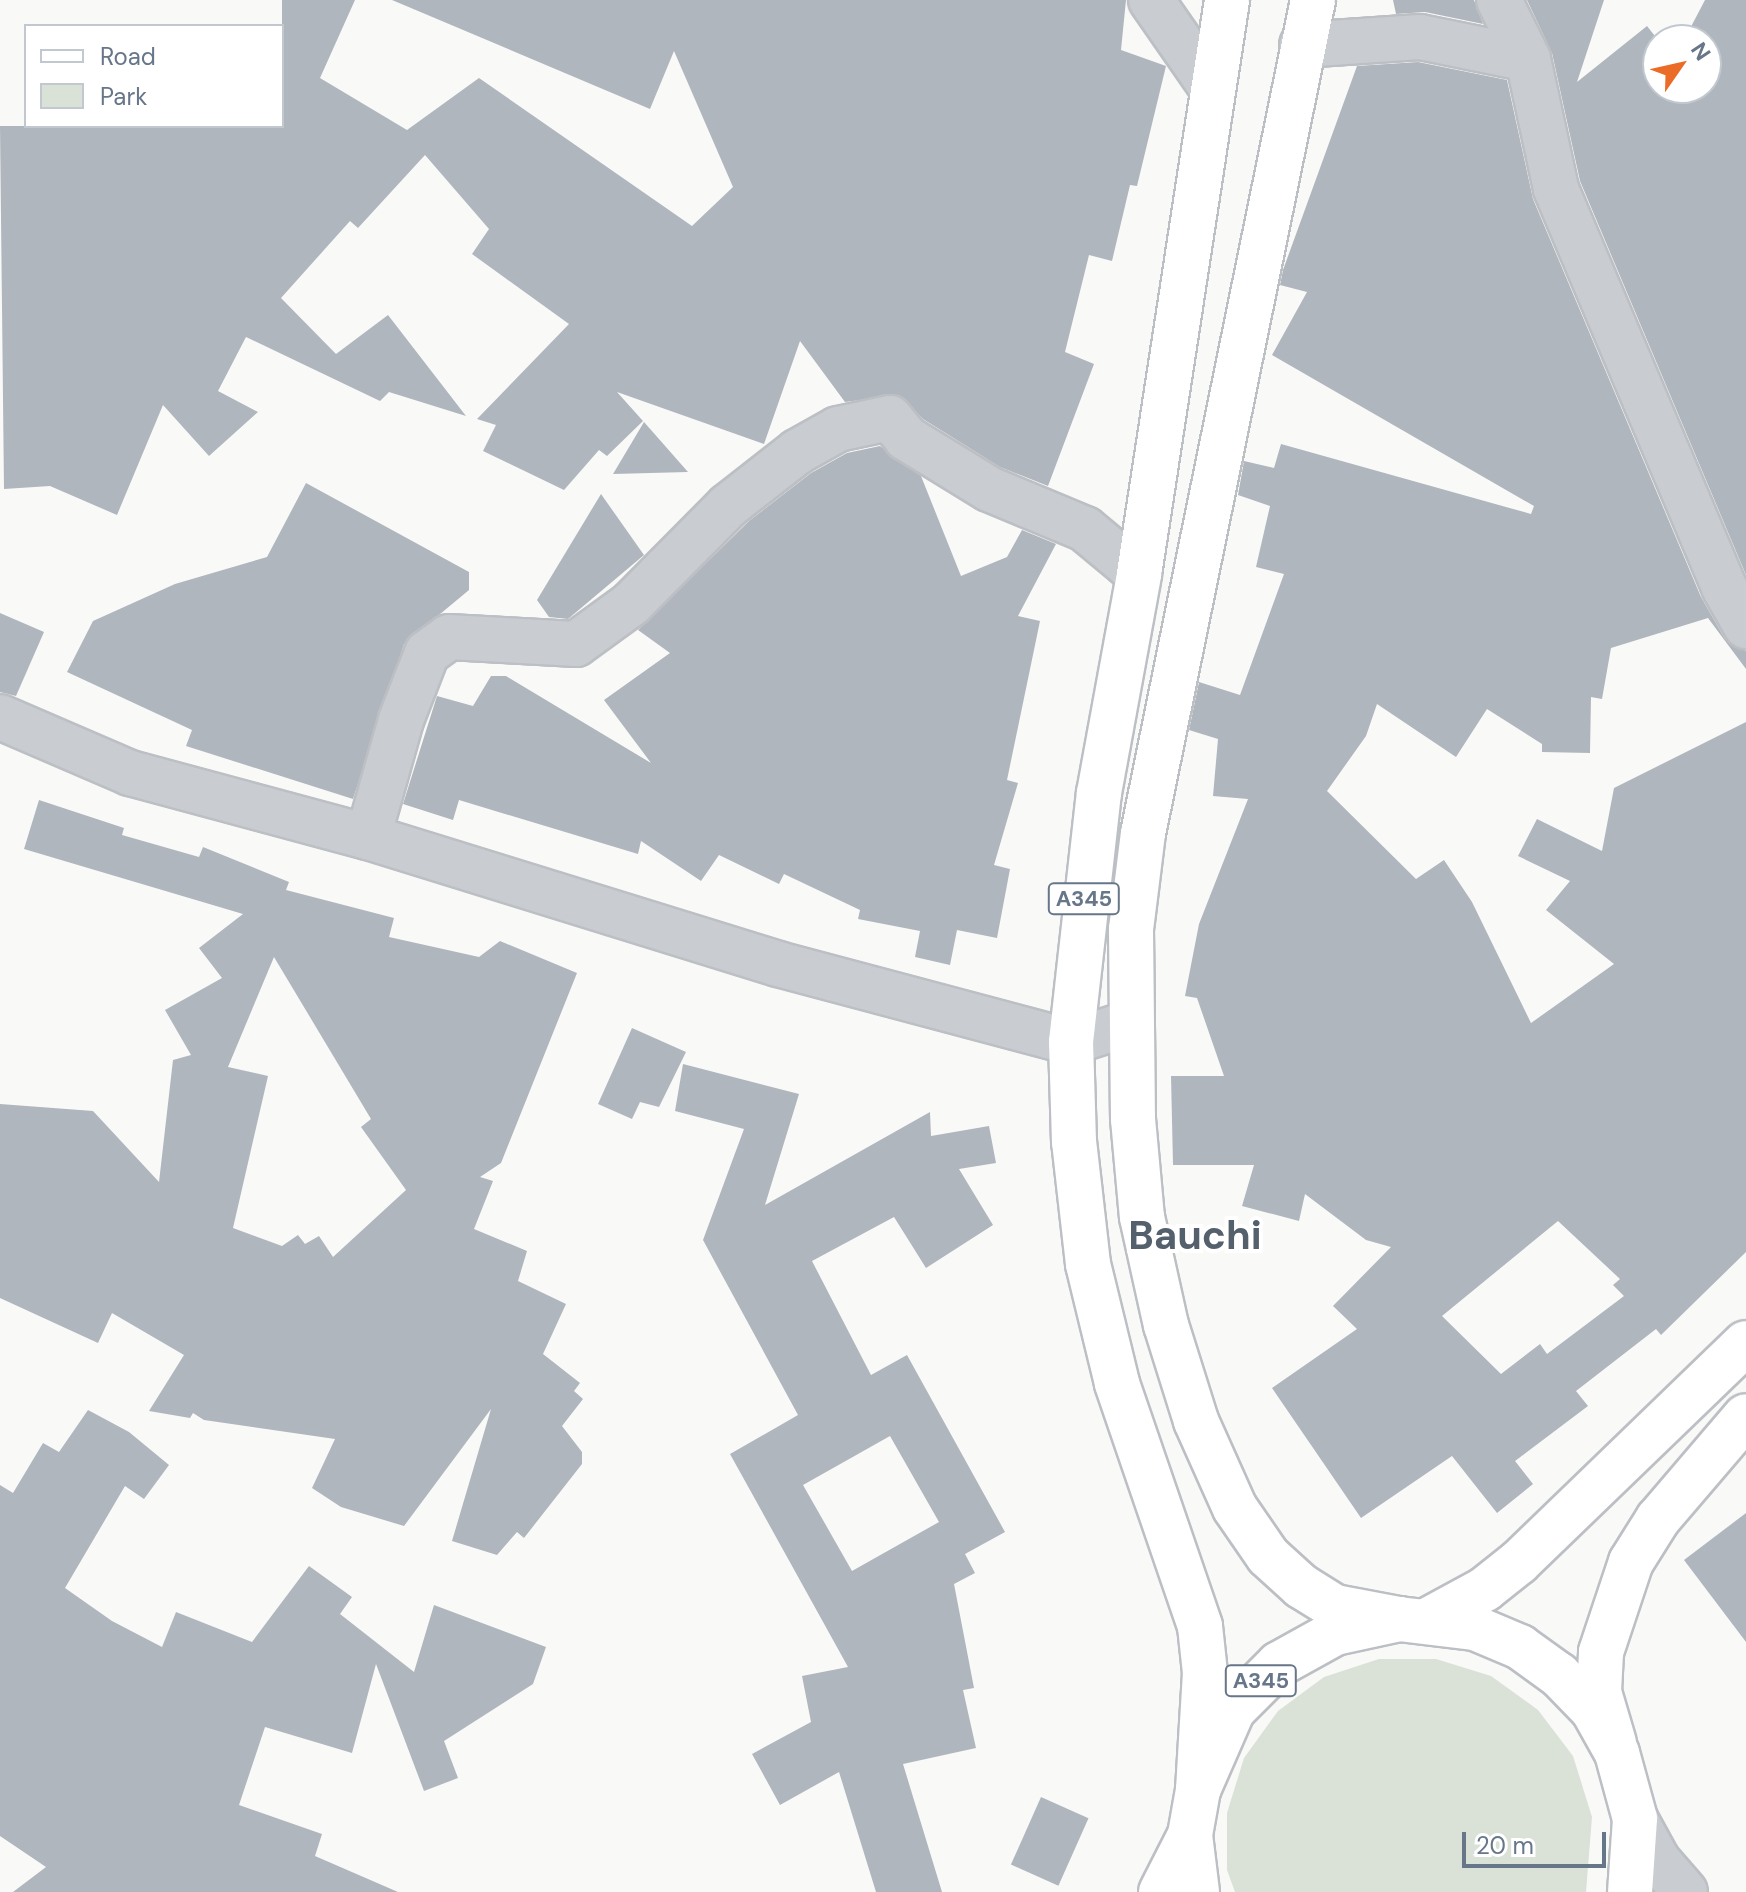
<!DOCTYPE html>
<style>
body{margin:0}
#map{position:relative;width:1746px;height:1892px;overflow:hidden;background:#f9f9f7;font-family:"DM Sans",sans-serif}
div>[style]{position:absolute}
.green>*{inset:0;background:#dae1d7}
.building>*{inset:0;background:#b0b6be;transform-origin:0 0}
.roads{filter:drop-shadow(2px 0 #bcbfc4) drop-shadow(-2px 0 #bcbfc4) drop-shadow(0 2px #bcbfc4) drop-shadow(0 -2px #bcbfc4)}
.minor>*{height:44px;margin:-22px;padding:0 22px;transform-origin:22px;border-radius:22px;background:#c9ccd0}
.major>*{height:44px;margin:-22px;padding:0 22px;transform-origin:22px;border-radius:22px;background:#fff}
.highway>*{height:44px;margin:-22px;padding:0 22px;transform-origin:22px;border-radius:22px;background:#fff}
span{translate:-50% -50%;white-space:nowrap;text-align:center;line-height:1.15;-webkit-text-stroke:8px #fff;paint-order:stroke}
.shield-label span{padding:2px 6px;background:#fff;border:2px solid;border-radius:6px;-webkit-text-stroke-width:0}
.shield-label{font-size:22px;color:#677689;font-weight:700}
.town-label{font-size:40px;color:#55606d;font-weight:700}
.legend{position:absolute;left:24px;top:24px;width:260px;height:104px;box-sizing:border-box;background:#fff;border:2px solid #c2c8d0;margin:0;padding:10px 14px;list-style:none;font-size:24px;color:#677689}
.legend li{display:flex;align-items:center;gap:16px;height:40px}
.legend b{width:40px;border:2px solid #c2c8d0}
.north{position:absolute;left:1642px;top:24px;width:80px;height:80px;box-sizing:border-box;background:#fff;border:2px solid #c2c8d0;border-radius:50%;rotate:56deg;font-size:22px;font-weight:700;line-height:32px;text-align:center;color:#677689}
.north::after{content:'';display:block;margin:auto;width:28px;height:36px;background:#ea6c26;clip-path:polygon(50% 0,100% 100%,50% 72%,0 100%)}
.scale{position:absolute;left:1462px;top:1832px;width:144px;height:36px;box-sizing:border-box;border:4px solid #677689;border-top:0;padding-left:10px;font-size:24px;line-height:28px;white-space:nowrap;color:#677689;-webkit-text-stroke:6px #fff;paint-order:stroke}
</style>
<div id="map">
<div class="green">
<i style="clip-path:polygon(1379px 1659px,1436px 1659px,1491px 1676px,1538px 1710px,1573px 1756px,1592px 1817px,1586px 1892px,1235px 1892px,1227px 1870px,1227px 1813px,1244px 1758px,1278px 1711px,1324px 1677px)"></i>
</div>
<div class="building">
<i style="clip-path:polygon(282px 0,355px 0,320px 78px,407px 130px,479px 78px,692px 226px,733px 187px,674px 51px,650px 109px,392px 0,1126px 0,1121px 50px,1166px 66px,1137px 186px,1130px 185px,1112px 261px,1089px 255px,1065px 352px,1094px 364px,1048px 486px,1000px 467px,923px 419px,899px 395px,845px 402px,800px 341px,764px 444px,617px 392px,643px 421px,607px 456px,599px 450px,564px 490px,483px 451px,496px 425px,477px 419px,569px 324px,472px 254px,489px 229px,425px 155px,358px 228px,350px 221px,281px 298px,336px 354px,388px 315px,466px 416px,389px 392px,380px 401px,246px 337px,218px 391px,258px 412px,209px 456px,163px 405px,117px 515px,50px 486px,4px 489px,0 126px,282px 126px)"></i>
<i style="clip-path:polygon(1393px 0,1474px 0,1483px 24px,1425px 12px,1396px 14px)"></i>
<i style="clip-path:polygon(1527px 0,1604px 0,1577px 82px,1647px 26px,1658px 40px,1658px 88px,1706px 88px,1706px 40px,1684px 40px,1705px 0,1746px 0,1746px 575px,1580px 181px,1552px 53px)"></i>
<i style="clip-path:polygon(evenodd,1418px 62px,1507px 80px,1533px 199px,1701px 597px,1725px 639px,1746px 651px,1746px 669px,1708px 618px,1611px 648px,1602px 699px,1591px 697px,1590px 753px,1542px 752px,1542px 744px,1487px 709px,1456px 757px,1377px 704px,1366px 736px,1327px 791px,1416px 879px,1444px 860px,1472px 902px,1531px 1023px,1614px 964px,1546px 910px,1570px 881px,1518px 856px,1537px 819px,1602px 851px,1614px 788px,1746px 722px,1746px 1252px,1661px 1335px,1656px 1329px,1576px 1391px,1588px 1406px,1515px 1461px,1533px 1484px,1497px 1513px,1452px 1456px,1361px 1518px,1272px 1388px,1357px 1329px,1333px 1306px,1391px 1247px,1366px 1240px,1305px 1194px,1299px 1221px,1242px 1206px,1254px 1165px,1173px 1165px,1171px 1076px,1224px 1076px,1197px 998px,1185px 996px,1199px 924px,1248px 799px,1213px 796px,1218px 739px,1189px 730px,1199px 682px,1240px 695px,1284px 574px,1256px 567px,1270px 506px,1238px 495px,1244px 461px,1274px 468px,1281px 444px,1531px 514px,1534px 506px,1272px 355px,1307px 292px,1280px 285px,1283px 270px,1357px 66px,1418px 62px,1558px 1221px,1620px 1279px,1613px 1285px,1624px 1296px,1547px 1354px,1540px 1344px,1501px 1374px,1442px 1316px,1558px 1221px)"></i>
<i style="clip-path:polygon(644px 422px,688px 472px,613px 474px)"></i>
<i style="clip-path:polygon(880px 446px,921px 476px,961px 576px,1007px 557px,1022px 530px,1056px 544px,1018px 616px,1040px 621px,1007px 780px,1018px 783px,994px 865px,1010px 869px,997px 938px,957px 930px,950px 965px,915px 957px,920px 931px,858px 919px,860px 910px,784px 874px,779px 884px,719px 855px,701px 881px,641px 841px,638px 854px,459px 800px,453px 820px,403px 804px,437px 696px,473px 706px,491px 676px,506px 676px,651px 763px,604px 700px,670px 653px,638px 630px,749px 521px,811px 473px,847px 453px)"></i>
<i style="clip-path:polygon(306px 483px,469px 572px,469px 590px,404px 644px,353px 799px,186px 746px,192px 730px,67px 672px,93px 621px,175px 584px,267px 557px)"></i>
<i style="clip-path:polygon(601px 494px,644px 555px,568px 619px,549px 617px,537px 600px)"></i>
<i style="clip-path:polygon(0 613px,44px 632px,16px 696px,0 692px)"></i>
<i style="clip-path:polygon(evenodd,39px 800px,124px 828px,122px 835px,199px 857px,203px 847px,289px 882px,286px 890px,394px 918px,389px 937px,479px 957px,500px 941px,577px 973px,501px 1163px,480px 1177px,493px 1181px,474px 1229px,527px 1251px,518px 1281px,566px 1304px,543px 1354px,580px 1383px,574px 1391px,583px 1399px,562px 1426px,582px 1452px,582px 1464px,524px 1538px,517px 1532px,497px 1555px,452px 1541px,491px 1409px,404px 1526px,341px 1507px,312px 1488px,335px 1439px,204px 1420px,193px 1413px,190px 1418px,149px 1411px,184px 1355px,112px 1313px,98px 1343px,0 1298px,0 1104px,93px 1111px,159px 1182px,173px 1060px,191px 1055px,165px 1010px,222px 978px,199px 948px,243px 914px,24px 849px,39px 800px,274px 957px,371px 1119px,361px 1127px,406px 1190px,333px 1257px,319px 1236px,305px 1244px,298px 1235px,282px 1246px,233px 1228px,268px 1076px,228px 1067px,274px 957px)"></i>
<i style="clip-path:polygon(632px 1028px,686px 1052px,659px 1107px,640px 1102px,632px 1119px,598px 1104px)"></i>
<i style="clip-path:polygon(evenodd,683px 1064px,799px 1094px,765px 1205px,930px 1112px,931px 1136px,989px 1126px,996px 1163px,959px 1169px,993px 1225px,926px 1268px,894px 1217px,812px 1261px,871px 1375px,907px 1355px,1005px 1532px,965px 1554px,975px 1573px,954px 1584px,974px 1688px,963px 1690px,976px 1748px,903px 1764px,942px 1892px,876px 1892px,839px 1772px,780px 1805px,752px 1754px,811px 1722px,802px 1676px,848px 1667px,730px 1454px,798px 1415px,703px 1240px,744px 1129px,675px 1111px,683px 1064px,890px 1436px,939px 1522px,852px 1571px,803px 1485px,890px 1436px)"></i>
<i style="clip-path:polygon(88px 1410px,129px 1432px,169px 1465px,144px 1499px,125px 1486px,65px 1588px,112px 1621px,162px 1647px,176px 1612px,252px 1642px,309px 1566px,352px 1597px,340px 1614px,414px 1672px,434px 1605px,546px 1647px,533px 1684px,444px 1741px,458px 1778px,424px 1791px,376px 1664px,352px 1753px,265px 1727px,239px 1805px,322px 1834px,315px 1856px,398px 1892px,13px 1892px,46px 1867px,0 1836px,0 1485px,13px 1493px,43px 1443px,59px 1452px)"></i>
<i style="clip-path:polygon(1746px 1513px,1746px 1642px,1684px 1560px)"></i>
<i style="left:1041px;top:1797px;width:52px;height:74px;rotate:24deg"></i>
</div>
<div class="roads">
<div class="minor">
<i style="left:1151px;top:0;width:103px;rotate:55.2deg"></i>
<i style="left:1499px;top:0;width:66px;rotate:63.8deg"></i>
<i style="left:1528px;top:59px;width:133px;rotate:77.8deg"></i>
<i style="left:1556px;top:189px;width:432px;rotate:67.1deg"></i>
<i style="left:1724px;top:587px;width:45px;rotate:60.6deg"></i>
<i style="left:1302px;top:45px;width:118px;rotate:-3.9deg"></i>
<i style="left:1420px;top:37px;width:110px;rotate:11.5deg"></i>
<i style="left:0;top:717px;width:142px;rotate:23.3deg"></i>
<i style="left:130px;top:773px;width:246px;rotate:15.1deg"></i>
<i style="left:368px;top:837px;width:429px;rotate:17.2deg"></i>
<i style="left:778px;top:964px;width:303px;rotate:14.9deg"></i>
<i style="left:1071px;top:1042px;width:62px;rotate:-17.9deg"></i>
<i style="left:368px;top:837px;width:122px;rotate:-74.2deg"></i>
<i style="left:401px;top:720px;width:72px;rotate:-68.8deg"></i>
<i style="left:427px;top:653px;width:27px;rotate:-36deg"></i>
<i style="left:449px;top:637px;width:127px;rotate:3.2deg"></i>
<i style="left:576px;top:644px;width:68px;rotate:-36deg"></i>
<i style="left:631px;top:604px;width:138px;rotate:-45.3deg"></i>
<i style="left:728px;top:506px;width:88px;rotate:-38deg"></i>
<i style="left:797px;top:452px;width:47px;rotate:-29.3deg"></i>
<i style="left:838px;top:429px;width:53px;rotate:-11.9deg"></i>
<i style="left:890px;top:418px;width:26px;rotate:51deg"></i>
<i style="left:906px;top:438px;width:97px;rotate:31.6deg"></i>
<i style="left:989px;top:489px;width:104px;rotate:22.6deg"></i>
<i style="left:1085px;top:529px;width:70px;rotate:39.8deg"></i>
<i style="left:1635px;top:1819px;width:48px;rotate:61.3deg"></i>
<i style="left:1658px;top:1861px;width:41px;rotate:48.9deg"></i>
</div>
<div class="major">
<i style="left:1428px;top:1620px;width:65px;rotate:-28.5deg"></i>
<i style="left:1485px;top:1589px;width:43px;rotate:-38.5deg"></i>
<i style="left:1519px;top:1562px;width:315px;rotate:-44deg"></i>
<i style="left:1614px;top:1743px;width:53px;rotate:-106.4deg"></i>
<i style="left:1599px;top:1692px;width:40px;rotate:-87.1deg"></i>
<i style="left:1601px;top:1652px;width:95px;rotate:-71.6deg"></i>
<i style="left:1631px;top:1562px;width:51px;rotate:-57.9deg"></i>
<i style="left:1658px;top:1519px;width:135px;rotate:-49.5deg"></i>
<i style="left:1161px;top:1892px;width:64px;rotate:-63deg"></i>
</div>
<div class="highway">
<i style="left:1313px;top:0;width:850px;rotate:101.53deg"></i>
<i style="left:1143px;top:833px;width:97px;rotate:97.1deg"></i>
<i style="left:1131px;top:929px;width:190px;rotate:89.4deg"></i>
<i style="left:1133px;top:1119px;width:98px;rotate:84.8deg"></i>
<i style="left:1142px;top:1217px;width:111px;rotate:77.5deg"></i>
<i style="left:1166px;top:1325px;width:101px;rotate:72.6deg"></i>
<i style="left:1196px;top:1421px;width:95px;rotate:65.9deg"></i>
<i style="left:1235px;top:1508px;width:58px;rotate:55.5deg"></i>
<i style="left:1268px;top:1556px;width:45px;rotate:42.3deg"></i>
<i style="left:1301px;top:1586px;width:40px;rotate:32deg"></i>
<i style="left:1335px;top:1607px;width:65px;rotate:10.6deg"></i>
<i style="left:1198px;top:1790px;width:117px;rotate:-86.6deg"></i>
<i style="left:1205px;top:1673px;width:47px;rotate:-96.1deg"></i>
<i style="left:1200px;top:1626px;width:257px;rotate:-108.9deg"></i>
<i style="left:1117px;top:1383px;width:122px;rotate:-103.7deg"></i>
<i style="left:1088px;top:1264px;width:123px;rotate:-96.5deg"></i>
<i style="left:1074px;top:1142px;width:100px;rotate:-91.7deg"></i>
<i style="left:1071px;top:1042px;width:251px;rotate:-83.6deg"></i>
<i style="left:1099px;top:793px;width:223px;rotate:-79.6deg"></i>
<i style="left:1139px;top:574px;width:581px;rotate:-81.28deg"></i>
<i style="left:1197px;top:1892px;width:57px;rotate:-97deg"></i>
<i style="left:1190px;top:1835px;width:46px;rotate:-79.9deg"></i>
<i style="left:1198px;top:1790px;width:87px;rotate:-66.4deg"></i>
<i style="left:1233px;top:1710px;width:65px;rotate:-45deg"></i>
<i style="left:1279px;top:1664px;width:64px;rotate:-29deg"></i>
<i style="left:1335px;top:1633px;width:66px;rotate:-12.3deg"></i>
<i style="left:1399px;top:1619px;width:77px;rotate:6.8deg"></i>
<i style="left:1475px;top:1628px;width:49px;rotate:22.9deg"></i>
<i style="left:1520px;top:1647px;width:48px;rotate:35.7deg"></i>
<i style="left:1559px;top:1675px;width:49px;rotate:45.8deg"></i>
<i style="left:1593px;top:1710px;width:49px;rotate:60.8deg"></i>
<i style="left:1617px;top:1753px;width:68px;rotate:74.7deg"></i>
<i style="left:1635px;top:1819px;width:73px;rotate:93.9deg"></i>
</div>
</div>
<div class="shield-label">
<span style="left:1084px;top:899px">A345</span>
<span style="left:1261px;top:1681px">A345</span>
</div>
<div class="town-label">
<span style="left:1195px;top:1235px">Bauchi</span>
</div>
<ul class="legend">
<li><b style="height:10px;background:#fff"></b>Road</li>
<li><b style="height:22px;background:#dae1d7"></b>Park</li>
</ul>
<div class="north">N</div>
<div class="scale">20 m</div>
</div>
